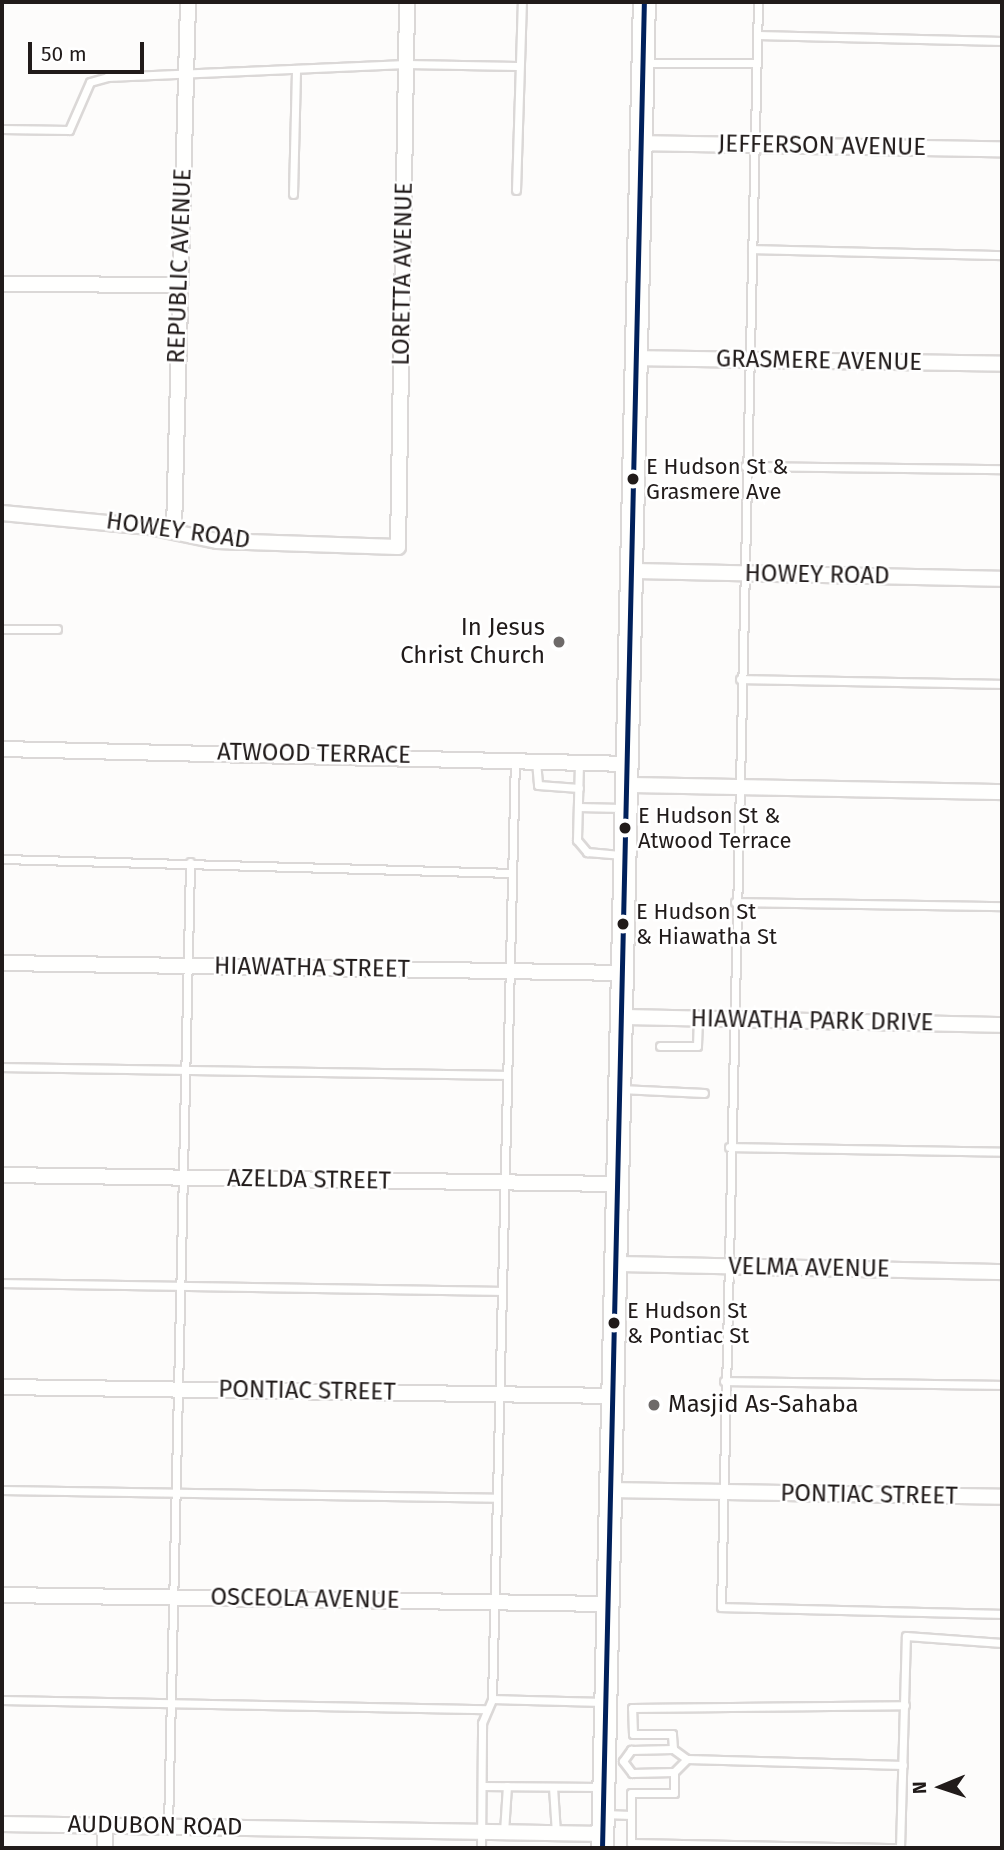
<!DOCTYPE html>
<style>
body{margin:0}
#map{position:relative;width:1004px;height:1850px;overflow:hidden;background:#fdfcfb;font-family:"Fira Sans",sans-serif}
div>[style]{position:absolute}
.roads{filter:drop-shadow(2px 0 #dbd8d7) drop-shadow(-2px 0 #dbd8d7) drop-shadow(0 2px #dbd8d7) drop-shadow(0 -2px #dbd8d7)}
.service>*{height:7px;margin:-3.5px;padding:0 3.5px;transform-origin:3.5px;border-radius:3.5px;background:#fffffe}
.minor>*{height:14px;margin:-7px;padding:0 7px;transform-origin:7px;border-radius:7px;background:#fffffe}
.secondary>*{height:21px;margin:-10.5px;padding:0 10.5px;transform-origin:10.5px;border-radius:10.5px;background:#fffffe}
.bus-1>*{height:5px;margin:-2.5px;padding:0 2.5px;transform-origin:2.5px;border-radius:2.5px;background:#00205b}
.dots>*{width:19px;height:19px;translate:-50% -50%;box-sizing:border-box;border:4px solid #fff;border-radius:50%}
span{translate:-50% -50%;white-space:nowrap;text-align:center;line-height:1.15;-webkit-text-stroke:5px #fff;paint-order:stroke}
.bus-label{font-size:22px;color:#211b1a}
.left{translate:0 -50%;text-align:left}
.street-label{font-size:24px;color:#211b1a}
.poi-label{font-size:24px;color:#211b1a}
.right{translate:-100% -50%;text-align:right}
.frame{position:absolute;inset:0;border:4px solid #211b1a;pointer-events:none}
.north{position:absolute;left:906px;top:1752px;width:70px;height:70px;-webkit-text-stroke:5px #fff;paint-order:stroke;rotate:268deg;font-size:19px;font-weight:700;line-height:28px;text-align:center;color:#211b1a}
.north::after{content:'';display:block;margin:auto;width:24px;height:32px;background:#211b1a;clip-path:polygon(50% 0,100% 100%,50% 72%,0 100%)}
.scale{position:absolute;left:28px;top:42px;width:116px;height:32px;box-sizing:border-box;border:4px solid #211b1a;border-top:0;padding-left:9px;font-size:21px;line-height:24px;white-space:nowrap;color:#211b1a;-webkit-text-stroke:5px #fff;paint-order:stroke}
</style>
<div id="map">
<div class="roads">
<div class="service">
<i style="left:758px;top:2px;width:1605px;rotate:91.32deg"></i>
<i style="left:721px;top:1607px;width:281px;rotate:1.4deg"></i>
<i style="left:757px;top:35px;width:245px;rotate:1.4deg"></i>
<i style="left:645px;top:63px;width:112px"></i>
<i style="left:2px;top:129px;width:67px;rotate:0.9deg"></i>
<i style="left:69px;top:130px;width:52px;rotate:-66.4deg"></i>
<i style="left:90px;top:82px;width:18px;rotate:-16deg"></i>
<i style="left:107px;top:77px;width:299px;rotate:-2.5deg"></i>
<i style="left:406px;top:64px;width:111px;rotate:1deg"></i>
<i style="left:516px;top:190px;width:188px;rotate:-88.2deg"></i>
<i style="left:293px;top:194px;width:123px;rotate:-88.6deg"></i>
<i style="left:752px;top:249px;width:250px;rotate:1.4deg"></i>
<i style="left:745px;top:466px;width:257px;rotate:0.7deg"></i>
<i style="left:2px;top:629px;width:55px"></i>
<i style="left:740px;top:679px;width:262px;rotate:1.1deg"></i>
<i style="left:536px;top:761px;width:24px;rotate:85deg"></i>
<i style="left:538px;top:785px;width:41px;rotate:4.2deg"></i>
<i style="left:579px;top:763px;width:77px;rotate:91.5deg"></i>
<i style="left:577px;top:840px;width:16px;rotate:50deg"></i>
<i style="left:587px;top:852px;width:36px;rotate:5deg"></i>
<i style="left:578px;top:807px;width:44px;rotate:1.3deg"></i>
<i style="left:2px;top:859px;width:510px;rotate:1.57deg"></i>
<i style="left:735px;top:902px;width:267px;rotate:0.9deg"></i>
<i style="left:660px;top:1046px;width:37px"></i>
<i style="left:697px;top:1046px;width:27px;rotate:-88deg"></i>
<i style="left:2px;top:1067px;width:505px;rotate:0.91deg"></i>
<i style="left:620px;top:1089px;width:84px;rotate:2.7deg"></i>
<i style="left:729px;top:1147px;width:273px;rotate:1deg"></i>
<i style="left:2px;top:1283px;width:500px;rotate:0.92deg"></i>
<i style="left:724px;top:1381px;width:278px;rotate:0.8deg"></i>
<i style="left:2px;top:1490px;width:495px;rotate:0.9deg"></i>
<i style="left:492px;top:1699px;width:112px;rotate:1.5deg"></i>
<i style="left:2px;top:1700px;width:484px;rotate:1.1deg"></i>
<i style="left:673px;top:1749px;width:15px;rotate:-94deg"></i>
<i style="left:672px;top:1734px;width:39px;rotate:180deg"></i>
<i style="left:633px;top:1734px;width:26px;rotate:-92deg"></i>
<i style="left:632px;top:1708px;width:273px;rotate:-0.6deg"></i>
<i style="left:673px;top:1749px;width:17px;rotate:36deg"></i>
<i style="left:687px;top:1759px;width:18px;rotate:135deg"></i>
<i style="left:674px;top:1772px;width:42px;rotate:178.6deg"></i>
<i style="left:632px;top:1773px;width:15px;rotate:-127deg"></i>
<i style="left:623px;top:1761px;width:14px;rotate:-54deg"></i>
<i style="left:631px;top:1750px;width:42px;rotate:-1.4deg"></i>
<i style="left:687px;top:1759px;width:216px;rotate:1.6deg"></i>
<i style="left:674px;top:1772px;width:21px;rotate:90deg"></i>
<i style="left:674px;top:1793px;width:43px;rotate:180deg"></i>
<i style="left:631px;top:1793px;width:50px;rotate:90deg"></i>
<i style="left:631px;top:1843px;width:269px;rotate:1.1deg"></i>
<i style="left:482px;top:1786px;width:118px;rotate:0.5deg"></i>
<i style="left:553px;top:1787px;width:46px;rotate:86.3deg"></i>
<i style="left:604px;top:1814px;width:27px;rotate:2deg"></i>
<i style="left:168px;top:1827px;width:965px;rotate:-88.69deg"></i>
<i style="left:504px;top:1832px;width:46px;rotate:-86.3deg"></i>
<i style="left:481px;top:1848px;width:125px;rotate:-89.5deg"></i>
<i style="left:482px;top:1723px;width:26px;rotate:-67deg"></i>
<i style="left:492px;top:1699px;width:938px;rotate:-88.6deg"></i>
<i style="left:900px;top:1848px;width:212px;rotate:-88.4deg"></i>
<i style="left:906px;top:1636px;width:96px;rotate:4.2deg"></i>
</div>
<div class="minor">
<i style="left:641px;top:143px;width:361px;rotate:1deg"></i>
<i style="left:2px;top:284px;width:177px;rotate:0.3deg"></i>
<i style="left:636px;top:358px;width:366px;rotate:0.9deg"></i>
<i style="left:2px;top:513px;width:148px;rotate:5.4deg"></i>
<i style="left:149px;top:527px;width:69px;rotate:11.6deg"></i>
<i style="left:217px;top:541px;width:181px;rotate:1.9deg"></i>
<i style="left:398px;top:547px;width:545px;rotate:-89.05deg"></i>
<i style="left:174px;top:530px;width:528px;rotate:-88.48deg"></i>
<i style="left:631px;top:571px;width:371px;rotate:1.2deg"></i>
<i style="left:2px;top:749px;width:625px;rotate:1.37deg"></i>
<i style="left:626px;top:785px;width:376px;rotate:1.1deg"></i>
<i style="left:2px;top:963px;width:620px;rotate:0.92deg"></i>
<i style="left:621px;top:1017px;width:381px;rotate:1.2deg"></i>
<i style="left:2px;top:1175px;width:615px;rotate:0.84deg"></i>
<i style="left:615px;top:1264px;width:387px;rotate:1.2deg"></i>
<i style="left:2px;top:1387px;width:611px;rotate:0.84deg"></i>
<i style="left:610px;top:1490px;width:392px;rotate:1deg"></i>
<i style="left:2px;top:1595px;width:606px;rotate:0.85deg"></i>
<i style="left:2px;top:1824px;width:601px;rotate:0.95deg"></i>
<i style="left:105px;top:1848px;width:23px;rotate:-90deg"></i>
</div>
<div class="secondary">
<i style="left:602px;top:1848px;width:1846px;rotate:-88.7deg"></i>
</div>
</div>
<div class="bus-1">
<i style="left:602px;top:1848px;width:1846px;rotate:-88.7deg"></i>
</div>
<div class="dots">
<i style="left:633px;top:479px;background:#211b1a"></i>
<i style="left:559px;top:642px;background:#6e6a69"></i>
<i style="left:625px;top:828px;background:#211b1a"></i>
<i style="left:623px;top:924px;background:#211b1a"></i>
<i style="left:614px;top:1323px;background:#211b1a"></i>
<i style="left:654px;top:1405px;background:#6e6a69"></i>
</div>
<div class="bus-label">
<span class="left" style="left:646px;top:479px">E Hudson St &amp;<br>Grasmere Ave</span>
<span class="left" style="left:638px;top:828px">E Hudson St &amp;<br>Atwood Terrace</span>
<span class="left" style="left:636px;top:924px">E Hudson St<br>&amp; Hiawatha St</span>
<span class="left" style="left:627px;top:1323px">E Hudson St<br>&amp; Pontiac St</span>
</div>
<div class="street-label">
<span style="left:822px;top:146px;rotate:1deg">JEFFERSON AVENUE</span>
<span style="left:180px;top:266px;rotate:-88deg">REPUBLIC AVENUE</span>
<span style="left:403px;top:274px;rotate:-89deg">LORETTA AVENUE</span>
<span style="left:819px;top:361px;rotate:1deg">GRASMERE AVENUE</span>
<span style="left:178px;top:531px;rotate:8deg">HOWEY ROAD</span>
<span style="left:817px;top:575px;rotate:1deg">HOWEY ROAD</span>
<span style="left:314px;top:754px;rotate:1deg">ATWOOD TERRACE</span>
<span style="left:312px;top:968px;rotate:1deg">HIAWATHA STREET</span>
<span style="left:812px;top:1021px;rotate:1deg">HIAWATHA PARK DRIVE</span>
<span style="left:309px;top:1180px;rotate:1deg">AZELDA STREET</span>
<span style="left:809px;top:1268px;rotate:1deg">VELMA AVENUE</span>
<span style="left:307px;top:1391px;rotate:1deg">PONTIAC STREET</span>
<span style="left:869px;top:1495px;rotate:1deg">PONTIAC STREET</span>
<span style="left:305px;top:1599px;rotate:1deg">OSCEOLA AVENUE</span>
<span style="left:155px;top:1826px;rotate:1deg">AUDUBON ROAD</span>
</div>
<div class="poi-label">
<span class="right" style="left:545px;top:642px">In Jesus<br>Christ Church</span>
<span class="left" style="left:668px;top:1405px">Masjid As-Sahaba</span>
</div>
<div class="frame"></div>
<div class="north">N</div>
<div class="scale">50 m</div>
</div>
